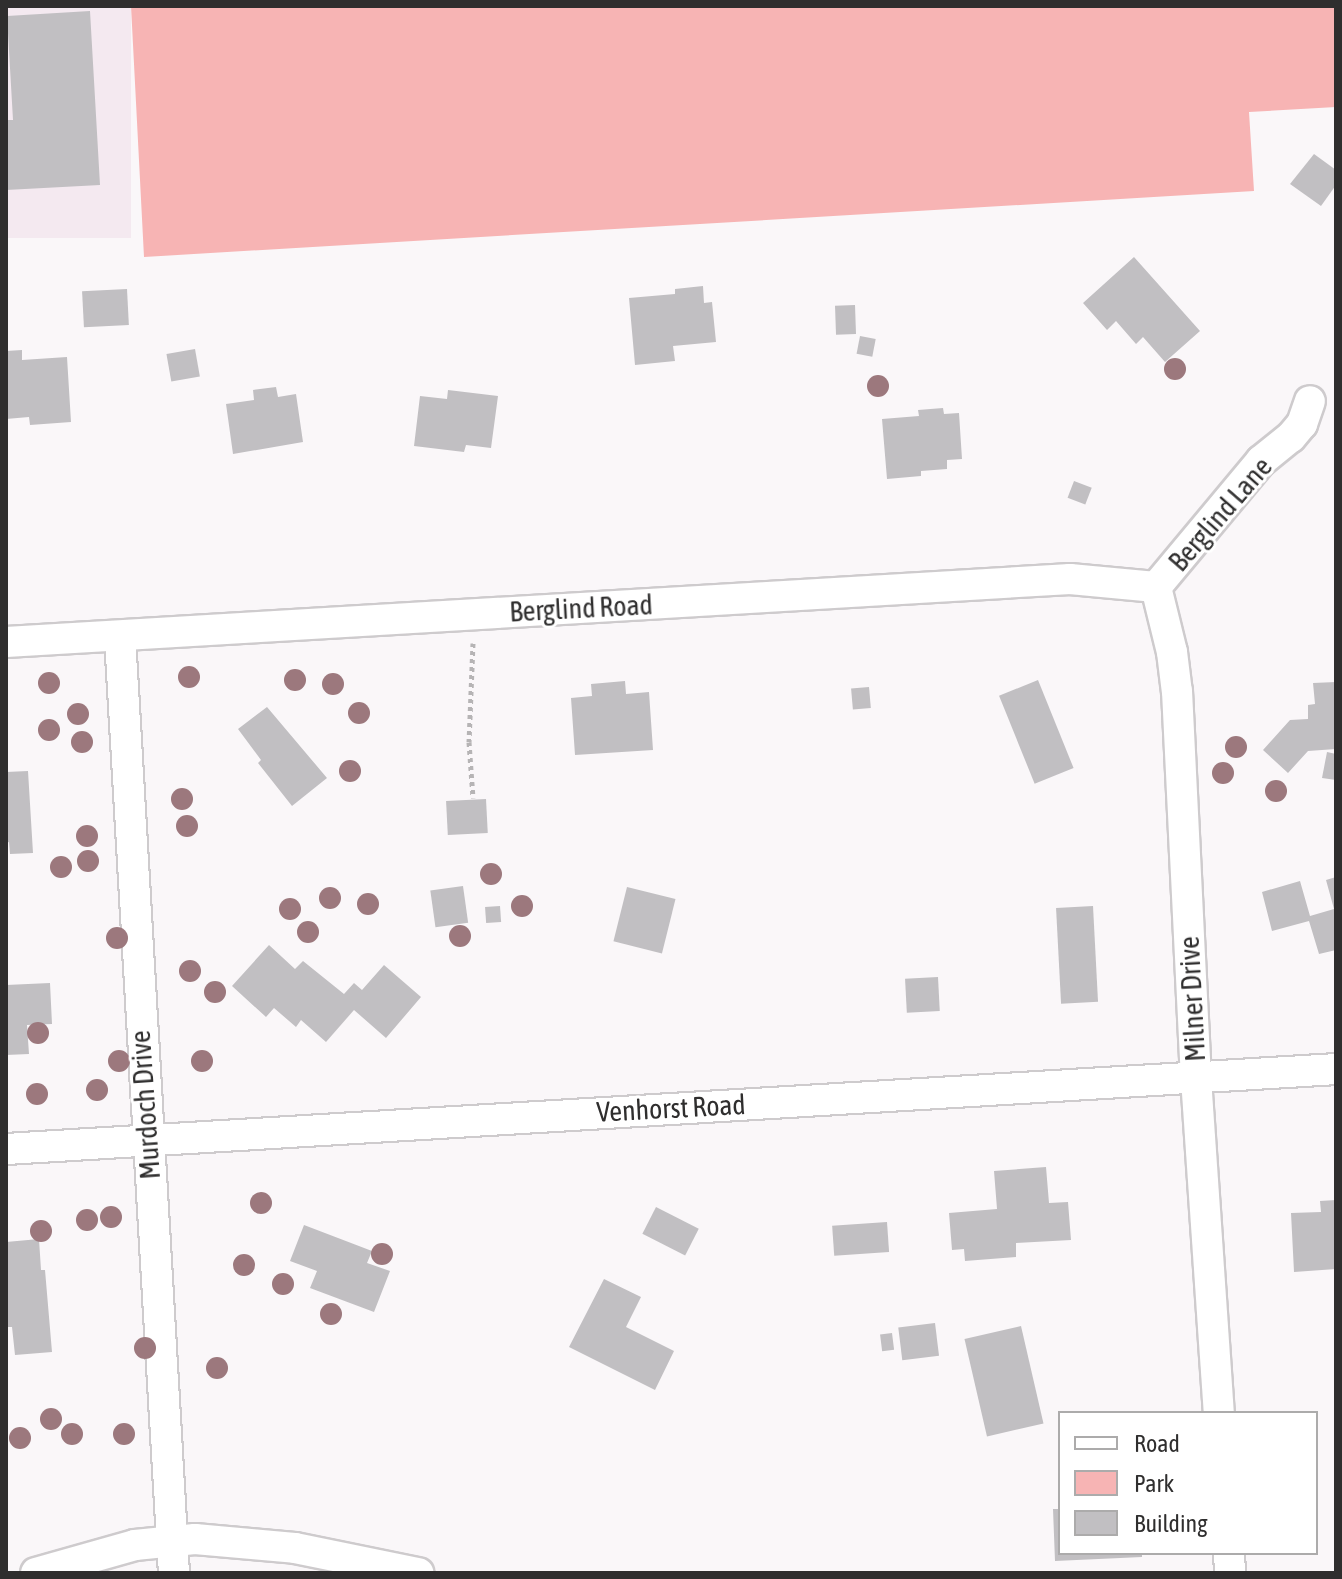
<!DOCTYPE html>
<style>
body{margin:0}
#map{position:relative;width:1342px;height:1579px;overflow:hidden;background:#faf7f9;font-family:"Asap Condensed",sans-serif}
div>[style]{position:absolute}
.built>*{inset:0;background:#f4e9f0;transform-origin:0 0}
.green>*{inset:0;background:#f7b4b4}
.building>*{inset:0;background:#c1bfc2;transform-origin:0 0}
.path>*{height:5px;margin-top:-2.5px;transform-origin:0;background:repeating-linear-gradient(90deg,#b6b4b5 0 4px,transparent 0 8px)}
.roads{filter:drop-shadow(2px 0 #cecbcd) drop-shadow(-2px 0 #cecbcd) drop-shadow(0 2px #cecbcd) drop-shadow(0 -2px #cecbcd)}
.street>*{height:30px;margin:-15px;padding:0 15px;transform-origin:15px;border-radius:15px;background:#fff}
.trees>*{width:22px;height:22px;margin:-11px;border-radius:50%;background:#9c787d}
span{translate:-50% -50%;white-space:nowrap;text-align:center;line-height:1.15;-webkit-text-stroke:6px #fff;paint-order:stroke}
.street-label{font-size:28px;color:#2f2e2e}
.frame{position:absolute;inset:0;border:8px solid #2f2e2e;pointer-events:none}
.legend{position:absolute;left:1058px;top:1411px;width:260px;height:144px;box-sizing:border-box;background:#fff;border:2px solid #acabab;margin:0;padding:10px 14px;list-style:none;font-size:24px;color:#2f2e2e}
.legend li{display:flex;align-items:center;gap:16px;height:40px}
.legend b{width:40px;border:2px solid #acabab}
</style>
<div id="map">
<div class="built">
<i style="left:6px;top:6px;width:125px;height:232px"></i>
</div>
<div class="green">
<i style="clip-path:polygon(131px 6px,1336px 6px,1336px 107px,1249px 112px,1254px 191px,144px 257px)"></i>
</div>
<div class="building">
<i style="clip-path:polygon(90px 11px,100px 185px,6px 190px,6px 120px,13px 120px,7px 16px)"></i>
<i style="clip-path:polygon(1314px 154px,1336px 170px,1336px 185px,1321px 206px,1290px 184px)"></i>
<i style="clip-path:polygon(1134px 257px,1200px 331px,1165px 362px,1143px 337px,1136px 344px,1116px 321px,1107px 330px,1083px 303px)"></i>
<i style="clip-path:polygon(703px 286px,704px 303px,712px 302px,716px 342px,673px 346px,675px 361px,635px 365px,629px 298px,675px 294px,675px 289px)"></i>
<i style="left:127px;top:289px;width:36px;height:45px;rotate:87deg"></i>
<i style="left:855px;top:305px;width:29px;height:20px;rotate:88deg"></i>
<i style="left:860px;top:336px;width:16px;height:18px;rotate:11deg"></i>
<i style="left:195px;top:349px;width:28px;height:29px;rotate:80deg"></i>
<i style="clip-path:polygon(22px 350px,22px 360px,67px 357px,71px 422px,30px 425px,29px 417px,6px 419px,6px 351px)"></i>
<i style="clip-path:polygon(276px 387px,278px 397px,296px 394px,303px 442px,233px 454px,226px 404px,254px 400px,253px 390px)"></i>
<i style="clip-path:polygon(448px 390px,498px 396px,491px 448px,466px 445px,464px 452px,414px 446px,420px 396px,447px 399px)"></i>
<i style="clip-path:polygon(943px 408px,944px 414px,959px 413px,962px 459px,947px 460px,947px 469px,921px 471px,921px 476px,887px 479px,882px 419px,919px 416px,918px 410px)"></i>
<i style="left:1074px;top:481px;width:19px;height:18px;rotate:21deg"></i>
<i style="left:1038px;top:680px;width:95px;height:42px;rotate:68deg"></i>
<i style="clip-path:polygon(625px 681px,626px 694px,649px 692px,653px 750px,575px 755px,571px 698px,592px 696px,591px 684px)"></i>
<i style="clip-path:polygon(1336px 682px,1336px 749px,1308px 751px,1288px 773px,1263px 750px,1290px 720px,1308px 719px,1308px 705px,1315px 704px,1313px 683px)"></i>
<i style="left:869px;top:687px;width:21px;height:18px;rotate:85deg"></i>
<i style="clip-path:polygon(267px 707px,327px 778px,292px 806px,258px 763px,261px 760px,238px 729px)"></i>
<i style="clip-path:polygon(1327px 752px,1336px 754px,1336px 780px,1322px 778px)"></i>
<i style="clip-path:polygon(28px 771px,33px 853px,10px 854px,9px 842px,6px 843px,6px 772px)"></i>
<i style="left:486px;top:799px;width:34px;height:40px;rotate:87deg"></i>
<i style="clip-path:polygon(1336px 877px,1336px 950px,1319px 954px,1309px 921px,1272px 931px,1262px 892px,1300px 881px,1310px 916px,1334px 909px,1326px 880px)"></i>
<i style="left:463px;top:886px;width:37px;height:33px;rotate:82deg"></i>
<i style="left:627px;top:887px;width:50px;height:56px;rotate:14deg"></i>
<i style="left:500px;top:906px;width:16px;height:15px;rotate:86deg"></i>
<i style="left:1093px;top:906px;width:96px;height:37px;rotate:87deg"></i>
<i style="clip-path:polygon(269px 945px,295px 969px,303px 961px,344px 994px,354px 983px,362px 990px,384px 965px,421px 997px,386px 1038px,354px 1010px,326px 1042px,301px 1020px,296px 1027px,274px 1008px,266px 1017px,232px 986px)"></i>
<i style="left:938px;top:977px;width:34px;height:33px;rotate:87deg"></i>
<i style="clip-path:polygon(50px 983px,52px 1024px,27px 1025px,29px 1054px,6px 1055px,6px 985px)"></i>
<i style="clip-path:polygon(1046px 1167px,1049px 1203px,1068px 1202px,1071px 1240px,1016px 1243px,1016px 1257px,965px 1261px,964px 1249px,952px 1250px,949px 1213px,997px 1209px,994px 1171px)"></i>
<i style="clip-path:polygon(1336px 1200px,1336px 1269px,1294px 1272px,1291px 1213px,1321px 1212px,1320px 1201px)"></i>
<i style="left:656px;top:1207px;width:48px;height:30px;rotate:27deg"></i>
<i style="left:887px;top:1222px;width:30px;height:55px;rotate:86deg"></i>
<i style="clip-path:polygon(304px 1225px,372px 1251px,367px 1263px,390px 1271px,374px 1312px,310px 1288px,317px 1271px,290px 1261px)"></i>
<i style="clip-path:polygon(39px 1239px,41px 1270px,45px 1270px,52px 1352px,15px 1355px,12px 1327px,6px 1327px,6px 1242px)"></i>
<i style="clip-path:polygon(604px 1279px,641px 1297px,626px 1327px,674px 1351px,655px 1390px,569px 1347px)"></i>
<i style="left:935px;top:1323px;width:33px;height:37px;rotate:83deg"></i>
<i style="left:1021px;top:1326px;width:100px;height:58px;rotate:77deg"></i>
<i style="left:892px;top:1333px;width:17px;height:12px;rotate:83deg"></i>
<i style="clip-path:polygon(1053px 1509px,1060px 1509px,1060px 1553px,1142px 1553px,1142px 1557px,1055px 1561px)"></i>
</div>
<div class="path">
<i style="left:473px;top:643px;width:99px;rotate:92.3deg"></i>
<i style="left:469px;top:742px;width:56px;rotate:85.9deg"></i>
</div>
<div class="roads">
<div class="street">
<i style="left:1156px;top:587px;width:67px;rotate:76.2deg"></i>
<i style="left:1172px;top:652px;width:39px;rotate:83deg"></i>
<i style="left:1177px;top:691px;width:387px;rotate:87.2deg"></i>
<i style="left:1196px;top:1078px;width:336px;rotate:86.1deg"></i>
<i style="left:1156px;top:587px;width:164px;rotate:-50.2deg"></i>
<i style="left:1261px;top:461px;width:38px;rotate:-39deg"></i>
<i style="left:1291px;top:437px;width:17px;rotate:-50deg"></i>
<i style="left:1302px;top:424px;width:24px;rotate:-71deg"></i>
<i style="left:120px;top:637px;width:938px;rotate:86.7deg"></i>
<i style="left:6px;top:642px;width:1066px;rotate:-3.39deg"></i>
<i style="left:1070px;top:579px;width:86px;rotate:5.3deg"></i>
<i style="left:6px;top:1149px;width:1332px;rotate:-3.44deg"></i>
<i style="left:1229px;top:1553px;width:20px;rotate:87deg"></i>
<i style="left:36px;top:1573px;width:103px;rotate:-15.8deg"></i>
<i style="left:135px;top:1545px;width:60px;rotate:-5.7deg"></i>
<i style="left:195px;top:1539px;width:100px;rotate:5.1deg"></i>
<i style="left:295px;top:1548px;width:126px;rotate:11.5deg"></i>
</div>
</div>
<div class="trees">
<i style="left:1175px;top:369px"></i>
<i style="left:878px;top:386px"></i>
<i style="left:189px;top:677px"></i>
<i style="left:295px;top:680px"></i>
<i style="left:49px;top:683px"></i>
<i style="left:333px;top:684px"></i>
<i style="left:359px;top:713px"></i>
<i style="left:78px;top:714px"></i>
<i style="left:49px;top:730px"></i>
<i style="left:82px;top:742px"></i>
<i style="left:1236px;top:747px"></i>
<i style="left:350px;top:771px"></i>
<i style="left:1223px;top:773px"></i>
<i style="left:1276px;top:791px"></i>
<i style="left:182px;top:799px"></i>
<i style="left:187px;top:826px"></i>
<i style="left:87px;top:836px"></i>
<i style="left:88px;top:861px"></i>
<i style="left:61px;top:867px"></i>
<i style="left:491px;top:874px"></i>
<i style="left:330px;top:898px"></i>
<i style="left:368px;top:904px"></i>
<i style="left:522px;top:906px"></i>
<i style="left:290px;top:909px"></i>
<i style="left:308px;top:932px"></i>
<i style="left:460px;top:936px"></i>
<i style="left:117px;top:938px"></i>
<i style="left:190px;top:971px"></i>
<i style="left:215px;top:992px"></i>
<i style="left:38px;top:1033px"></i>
<i style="left:119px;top:1061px"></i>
<i style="left:202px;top:1061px"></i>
<i style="left:97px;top:1090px"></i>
<i style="left:37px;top:1094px"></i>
<i style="left:261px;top:1203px"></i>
<i style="left:111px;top:1217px"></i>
<i style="left:87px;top:1220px"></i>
<i style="left:41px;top:1231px"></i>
<i style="left:382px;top:1254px"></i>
<i style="left:244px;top:1265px"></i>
<i style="left:283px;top:1284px"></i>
<i style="left:331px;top:1314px"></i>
<i style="left:145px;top:1348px"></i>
<i style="left:217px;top:1368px"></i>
<i style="left:51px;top:1419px"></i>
<i style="left:72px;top:1434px"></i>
<i style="left:124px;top:1434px"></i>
<i style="left:20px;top:1438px"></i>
</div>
<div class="street-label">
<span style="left:1220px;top:514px;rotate:-49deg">Berglind Lane</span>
<span style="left:581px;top:608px;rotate:-3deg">Berglind Road</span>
<span style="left:1192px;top:999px;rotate:-93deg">Milner Drive</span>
<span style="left:145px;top:1105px;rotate:-94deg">Murdoch Drive</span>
<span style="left:671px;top:1108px;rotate:-3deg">Venhorst Road</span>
</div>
<div class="frame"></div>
<ul class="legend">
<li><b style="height:10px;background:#fff"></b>Road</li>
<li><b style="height:22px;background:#f7b4b4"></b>Park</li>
<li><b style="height:22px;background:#c1bfc2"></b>Building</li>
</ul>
</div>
